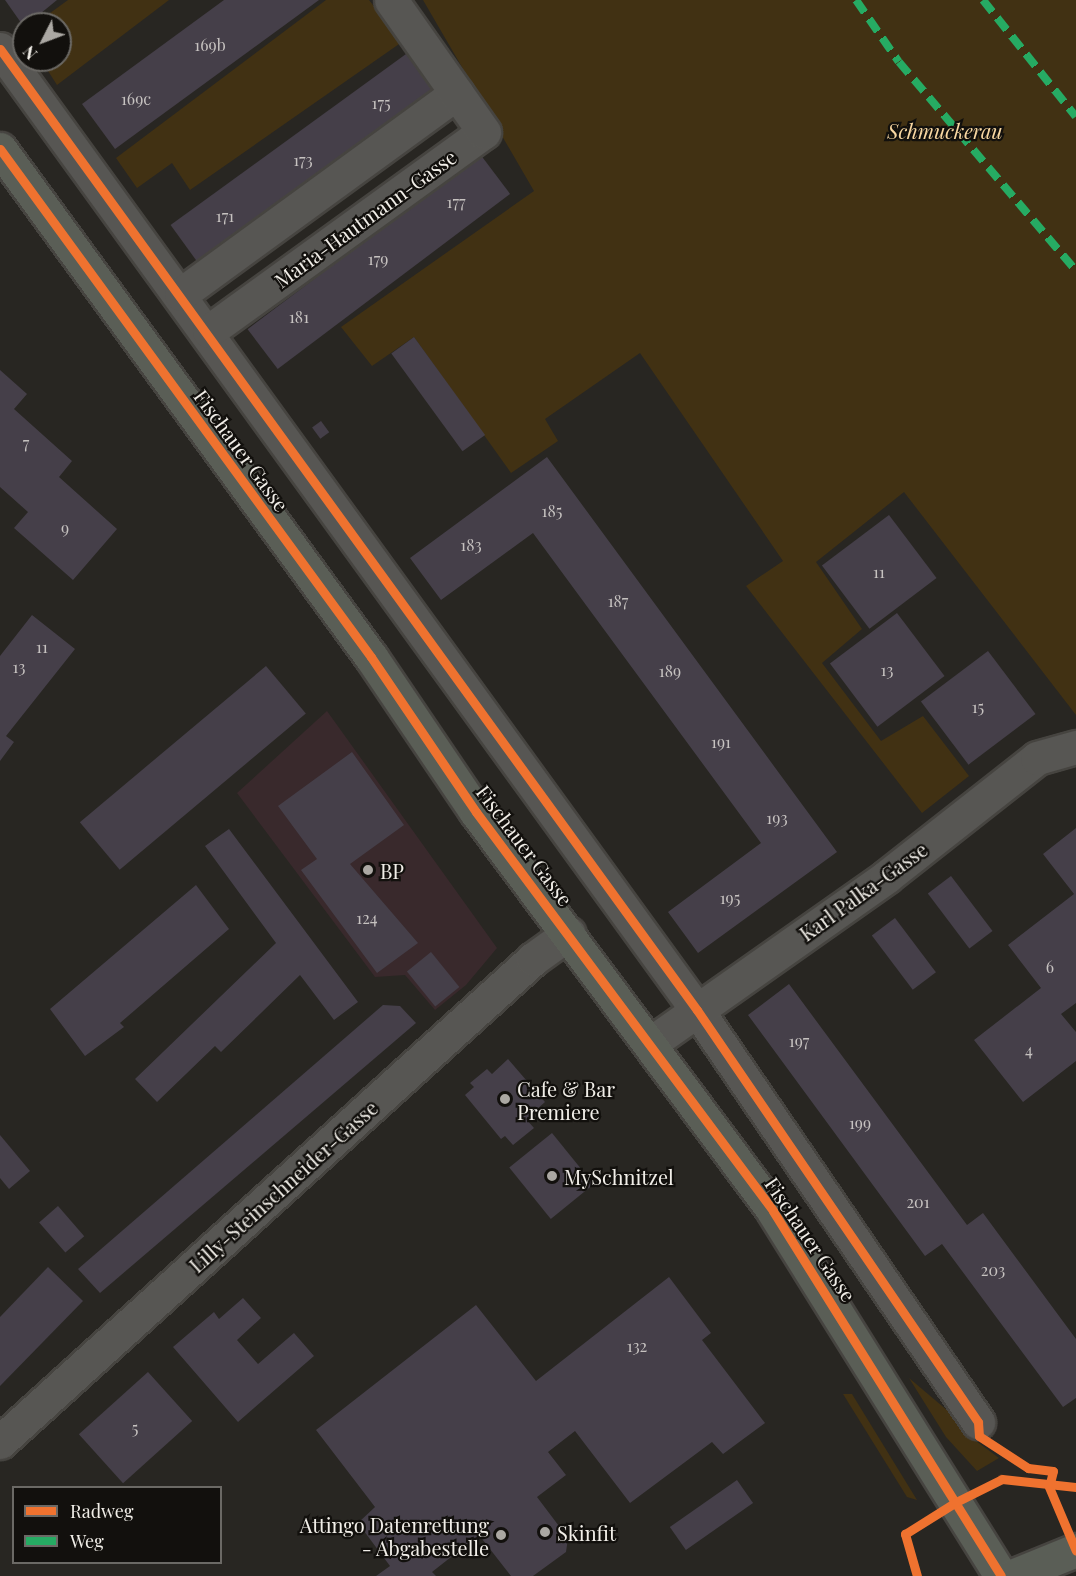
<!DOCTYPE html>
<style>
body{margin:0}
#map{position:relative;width:1076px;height:1576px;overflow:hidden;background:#282622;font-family:"Playfair Display",serif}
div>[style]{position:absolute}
.commercial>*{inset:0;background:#39292c}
.green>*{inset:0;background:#413113}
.building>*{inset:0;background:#453f49;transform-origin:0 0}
.roads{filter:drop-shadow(2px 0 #464440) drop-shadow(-2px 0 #464440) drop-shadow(0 2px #464440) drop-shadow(0 -2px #464440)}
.minor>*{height:33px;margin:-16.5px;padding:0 16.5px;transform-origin:16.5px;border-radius:16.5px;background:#575653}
.major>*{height:33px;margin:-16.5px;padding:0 16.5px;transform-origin:16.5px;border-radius:16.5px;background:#5a5e56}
.quiet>*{height:8px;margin-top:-4px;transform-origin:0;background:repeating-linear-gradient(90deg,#26ab63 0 15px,transparent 0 23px)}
.cycleway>*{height:9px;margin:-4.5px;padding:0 4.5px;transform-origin:4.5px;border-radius:4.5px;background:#ef722f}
.dots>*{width:16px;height:16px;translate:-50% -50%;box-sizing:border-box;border:3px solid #12100d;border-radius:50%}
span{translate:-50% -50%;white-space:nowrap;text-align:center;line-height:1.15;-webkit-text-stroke:4.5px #12100d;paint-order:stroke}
.number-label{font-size:16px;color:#c6c2c0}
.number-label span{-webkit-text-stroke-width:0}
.park-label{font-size:20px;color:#f9d8a2;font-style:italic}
.street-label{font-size:20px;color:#f1eee8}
.poi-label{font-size:20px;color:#f1eee8}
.left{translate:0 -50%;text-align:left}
.right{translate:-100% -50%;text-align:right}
.legend{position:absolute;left:12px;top:1486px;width:210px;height:78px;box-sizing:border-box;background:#12100d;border:2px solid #6b6965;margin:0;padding:8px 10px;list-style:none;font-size:18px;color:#f1eee8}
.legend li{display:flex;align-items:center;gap:12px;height:30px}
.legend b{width:30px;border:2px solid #6b6965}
.north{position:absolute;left:12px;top:12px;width:60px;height:60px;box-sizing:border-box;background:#12100d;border:2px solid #6b6965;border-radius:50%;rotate:228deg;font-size:16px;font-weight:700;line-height:24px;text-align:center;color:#f1eee8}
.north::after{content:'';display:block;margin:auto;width:21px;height:27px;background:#aba8a3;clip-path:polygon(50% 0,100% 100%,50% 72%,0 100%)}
</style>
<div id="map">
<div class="commercial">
<i style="clip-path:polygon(327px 711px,497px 948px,466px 985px,435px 1010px,405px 975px,375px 977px,237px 793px)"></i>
</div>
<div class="green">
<i style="clip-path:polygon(68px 0,169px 0,57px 85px,41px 60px,60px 60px,60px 24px,35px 24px)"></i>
<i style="clip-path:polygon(326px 0,369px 0,402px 42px,190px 190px,172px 163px,137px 188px,116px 158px)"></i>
<i style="clip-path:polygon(423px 0,1076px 0,1076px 715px,904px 492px,816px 562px,862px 629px,822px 663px,881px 741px,923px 716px,969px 776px,922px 813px,746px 586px,783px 561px,640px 353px,545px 419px,558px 441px,511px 473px,414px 337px,372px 366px,341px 327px,534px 191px)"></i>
<i style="clip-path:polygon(909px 1378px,961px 1422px,976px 1441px,999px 1458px,977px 1471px,946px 1437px)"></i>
<i style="clip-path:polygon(843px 1394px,852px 1394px,917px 1500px,907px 1497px)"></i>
</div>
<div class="building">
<i style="clip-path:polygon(5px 0,57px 0,24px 27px)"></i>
<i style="clip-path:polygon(224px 0,319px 0,115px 149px,82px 104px)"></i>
<i style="left:406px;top:54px;width:49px;height:291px;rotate:54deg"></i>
<i style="left:480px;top:154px;width:50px;height:291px;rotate:53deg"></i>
<i style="left:414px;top:337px;width:121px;height:28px;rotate:54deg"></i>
<i style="clip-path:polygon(0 370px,27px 394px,14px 409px,72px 461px,59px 477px,117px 529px,73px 580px,14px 528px,28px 512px,0 487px)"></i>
<i style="left:321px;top:421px;width:14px;height:11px;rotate:54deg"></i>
<i style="clip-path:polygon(547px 457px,837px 852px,698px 953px,668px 912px,761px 843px,533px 533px,441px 600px,410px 558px)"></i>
<i style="left:889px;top:515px;width:79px;height:84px;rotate:53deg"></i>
<i style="left:897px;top:613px;width:79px;height:84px;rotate:53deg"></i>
<i style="clip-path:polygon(32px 615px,75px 649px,6px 736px,14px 742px,0 761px,0 656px)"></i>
<i style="left:988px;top:651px;width:79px;height:84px;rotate:53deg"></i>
<i style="left:266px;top:666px;width:62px;height:243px;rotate:50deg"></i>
<i style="clip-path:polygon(352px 752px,404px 825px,350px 864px,418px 943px,377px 973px,301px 870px,317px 859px,278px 806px)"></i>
<i style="clip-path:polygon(1076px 828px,1076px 1003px,1061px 1014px,1076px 1032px,1076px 1061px,1023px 1102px,974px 1040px,1041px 988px,1008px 945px,1074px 894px,1043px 854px)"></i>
<i style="clip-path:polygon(229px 829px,358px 1002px,334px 1020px,300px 975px,221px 1052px,215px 1046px,157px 1102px,135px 1079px,276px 943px,205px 846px)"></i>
<i style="left:951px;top:876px;width:69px;height:29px;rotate:53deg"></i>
<i style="clip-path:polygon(196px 885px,229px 929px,120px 1023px,124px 1027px,85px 1056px,50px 1009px)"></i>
<i style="left:895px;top:918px;width:68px;height:29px;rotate:53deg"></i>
<i style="left:431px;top:952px;width:45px;height:31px;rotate:51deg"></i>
<i style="clip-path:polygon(789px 984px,967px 1225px,983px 1213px,1076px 1339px,1076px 1398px,1063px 1407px,942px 1244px,925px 1256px,748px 1015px)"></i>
<i style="clip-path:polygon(383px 1005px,400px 1006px,416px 1023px,100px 1293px,78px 1269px)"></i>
<i style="clip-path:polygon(508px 1059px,545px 1102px,526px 1119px,534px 1128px,513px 1145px,505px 1136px,501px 1139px,465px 1095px,474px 1087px,470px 1083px,487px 1069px,492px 1074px)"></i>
<i style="left:552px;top:1133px;width:66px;height:55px;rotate:51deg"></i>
<i style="clip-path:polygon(0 1135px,30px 1171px,9px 1189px,0 1178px)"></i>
<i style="left:58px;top:1206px;width:40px;height:25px;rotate:49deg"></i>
<i style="clip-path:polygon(48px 1267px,83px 1301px,0 1386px,0 1317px)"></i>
<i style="clip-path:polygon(669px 1277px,711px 1333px,702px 1340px,765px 1423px,723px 1454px,712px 1442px,630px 1503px,575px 1431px,548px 1452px,566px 1475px,537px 1497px,568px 1538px,566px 1552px,533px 1576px,511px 1576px,479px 1535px,432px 1572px,436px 1576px,376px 1576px,390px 1566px,358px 1523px,375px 1507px,316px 1430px,476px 1305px,536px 1381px)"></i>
<i style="clip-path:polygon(243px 1298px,261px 1318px,237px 1340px,258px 1364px,294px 1333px,314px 1356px,238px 1422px,173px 1347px,214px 1312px,219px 1319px)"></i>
<i style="left:148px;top:1372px;width:66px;height:93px;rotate:48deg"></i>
<i style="left:737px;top:1480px;width:28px;height:82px;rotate:55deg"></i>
</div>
<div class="roads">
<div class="minor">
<i style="left:0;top:49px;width:1187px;rotate:54.05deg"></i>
<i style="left:697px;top:1010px;width:499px;rotate:55.7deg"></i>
<i style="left:181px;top:294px;width:341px;rotate:-36.1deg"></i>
<i style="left:209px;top:331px;width:339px;rotate:-35.9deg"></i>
<i style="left:484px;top:132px;width:161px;rotate:-125.2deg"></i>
<i style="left:651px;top:1043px;width:288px;rotate:-35.2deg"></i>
<i style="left:886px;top:877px;width:192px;rotate:-38.2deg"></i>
<i style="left:1037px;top:758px;width:41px;rotate:-15.8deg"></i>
<i style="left:0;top:1442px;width:719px;rotate:-42.18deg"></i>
<i style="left:533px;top:959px;width:44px;rotate:-35.8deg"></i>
</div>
<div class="major">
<i style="left:0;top:149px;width:629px;rotate:53.86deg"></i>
<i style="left:371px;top:657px;width:187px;rotate:55.9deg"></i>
<i style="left:476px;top:812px;width:497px;rotate:53.3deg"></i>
<i style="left:773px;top:1211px;width:430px;rotate:58deg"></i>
<i style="left:1012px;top:1576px;width:69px;rotate:-22.1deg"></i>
</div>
</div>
<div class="quiet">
<i style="left:856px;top:0;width:75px;rotate:55.3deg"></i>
<i style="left:899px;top:62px;width:274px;rotate:49.7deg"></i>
<i style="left:983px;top:0;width:149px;rotate:51.5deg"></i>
</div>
<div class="cycleway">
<i style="left:0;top:49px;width:1187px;rotate:54.05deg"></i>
<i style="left:697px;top:1010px;width:499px;rotate:55.7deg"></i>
<i style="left:978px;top:1422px;width:14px;rotate:86deg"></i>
<i style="left:979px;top:1436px;width:59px;rotate:33.1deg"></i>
<i style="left:1028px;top:1468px;width:25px;rotate:7deg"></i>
<i style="left:1053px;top:1471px;width:16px;rotate:104deg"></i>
<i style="left:1049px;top:1487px;width:69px;rotate:67.1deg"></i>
<i style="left:0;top:149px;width:629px;rotate:53.86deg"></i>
<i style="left:371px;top:657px;width:187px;rotate:55.9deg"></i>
<i style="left:476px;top:812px;width:497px;rotate:53.3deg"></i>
<i style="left:773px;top:1211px;width:430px;rotate:58deg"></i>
<i style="left:917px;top:1576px;width:44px;rotate:-105.9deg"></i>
<i style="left:905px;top:1534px;width:60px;rotate:-32.1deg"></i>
<i style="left:956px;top:1502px;width:51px;rotate:-26.6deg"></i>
<i style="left:1002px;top:1479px;width:74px;rotate:6.2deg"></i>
</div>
<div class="dots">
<i style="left:368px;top:870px;background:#aba8a3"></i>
<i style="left:505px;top:1099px;background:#aba8a3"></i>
<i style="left:552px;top:1176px;background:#aba8a3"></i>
<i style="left:545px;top:1532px;background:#aba8a3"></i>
<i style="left:501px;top:1535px;background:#aba8a3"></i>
</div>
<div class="number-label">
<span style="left:210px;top:45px">169b</span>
<span style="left:136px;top:99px">169c</span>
<span style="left:381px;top:103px">175</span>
<span style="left:303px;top:160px">173</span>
<span style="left:456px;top:202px">177</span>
<span style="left:225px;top:216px">171</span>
<span style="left:378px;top:259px">179</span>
<span style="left:299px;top:317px">181</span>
<span style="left:26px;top:443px">7</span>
<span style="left:552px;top:511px">185</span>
<span style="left:65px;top:528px">9</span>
<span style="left:471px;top:545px">183</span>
<span style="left:879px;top:572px">11</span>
<span style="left:618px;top:601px">187</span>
<span style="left:42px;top:647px">11</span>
<span style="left:19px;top:667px">13</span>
<span style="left:887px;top:670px">13</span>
<span style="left:670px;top:671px">189</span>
<span style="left:978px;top:707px">15</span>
<span style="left:721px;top:742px">191</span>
<span style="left:777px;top:818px">193</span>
<span style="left:730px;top:898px">195</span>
<span style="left:367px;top:918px">124</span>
<span style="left:1050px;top:967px">6</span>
<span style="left:799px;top:1041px">197</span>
<span style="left:1029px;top:1050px">4</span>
<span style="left:860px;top:1123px">199</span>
<span style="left:918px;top:1202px">201</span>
<span style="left:993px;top:1270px">203</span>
<span style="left:637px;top:1346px">132</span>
<span style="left:135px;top:1428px">5</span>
</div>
<div class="park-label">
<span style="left:945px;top:130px">Schmuckerau</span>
</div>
<div class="street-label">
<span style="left:365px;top:218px;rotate:-36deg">Maria-Hautmann-Gasse</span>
<span style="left:242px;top:450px;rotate:54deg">Fischauer Gasse</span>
<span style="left:525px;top:845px;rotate:53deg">Fischauer Gasse</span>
<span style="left:863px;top:891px;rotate:-36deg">Karl Palka-Gasse</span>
<span style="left:283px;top:1186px;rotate:-42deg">Lilly-Steinschneider-Gasse</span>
<span style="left:811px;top:1239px;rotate:56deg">Fischauer Gasse</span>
</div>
<div class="poi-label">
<span class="left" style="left:380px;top:870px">BP</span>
<span class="left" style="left:517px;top:1100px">Cafe &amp; Bar<br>Premiere</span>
<span class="left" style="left:564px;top:1176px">MySchnitzel</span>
<span class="right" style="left:489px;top:1536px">Attingo Datenrettung<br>- Abgabestelle</span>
<span class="left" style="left:557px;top:1532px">Skinfit</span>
</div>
<ul class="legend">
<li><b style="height:8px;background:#ef722f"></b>Radweg</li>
<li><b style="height:8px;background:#26ab63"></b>Weg</li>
</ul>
<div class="north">N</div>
</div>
